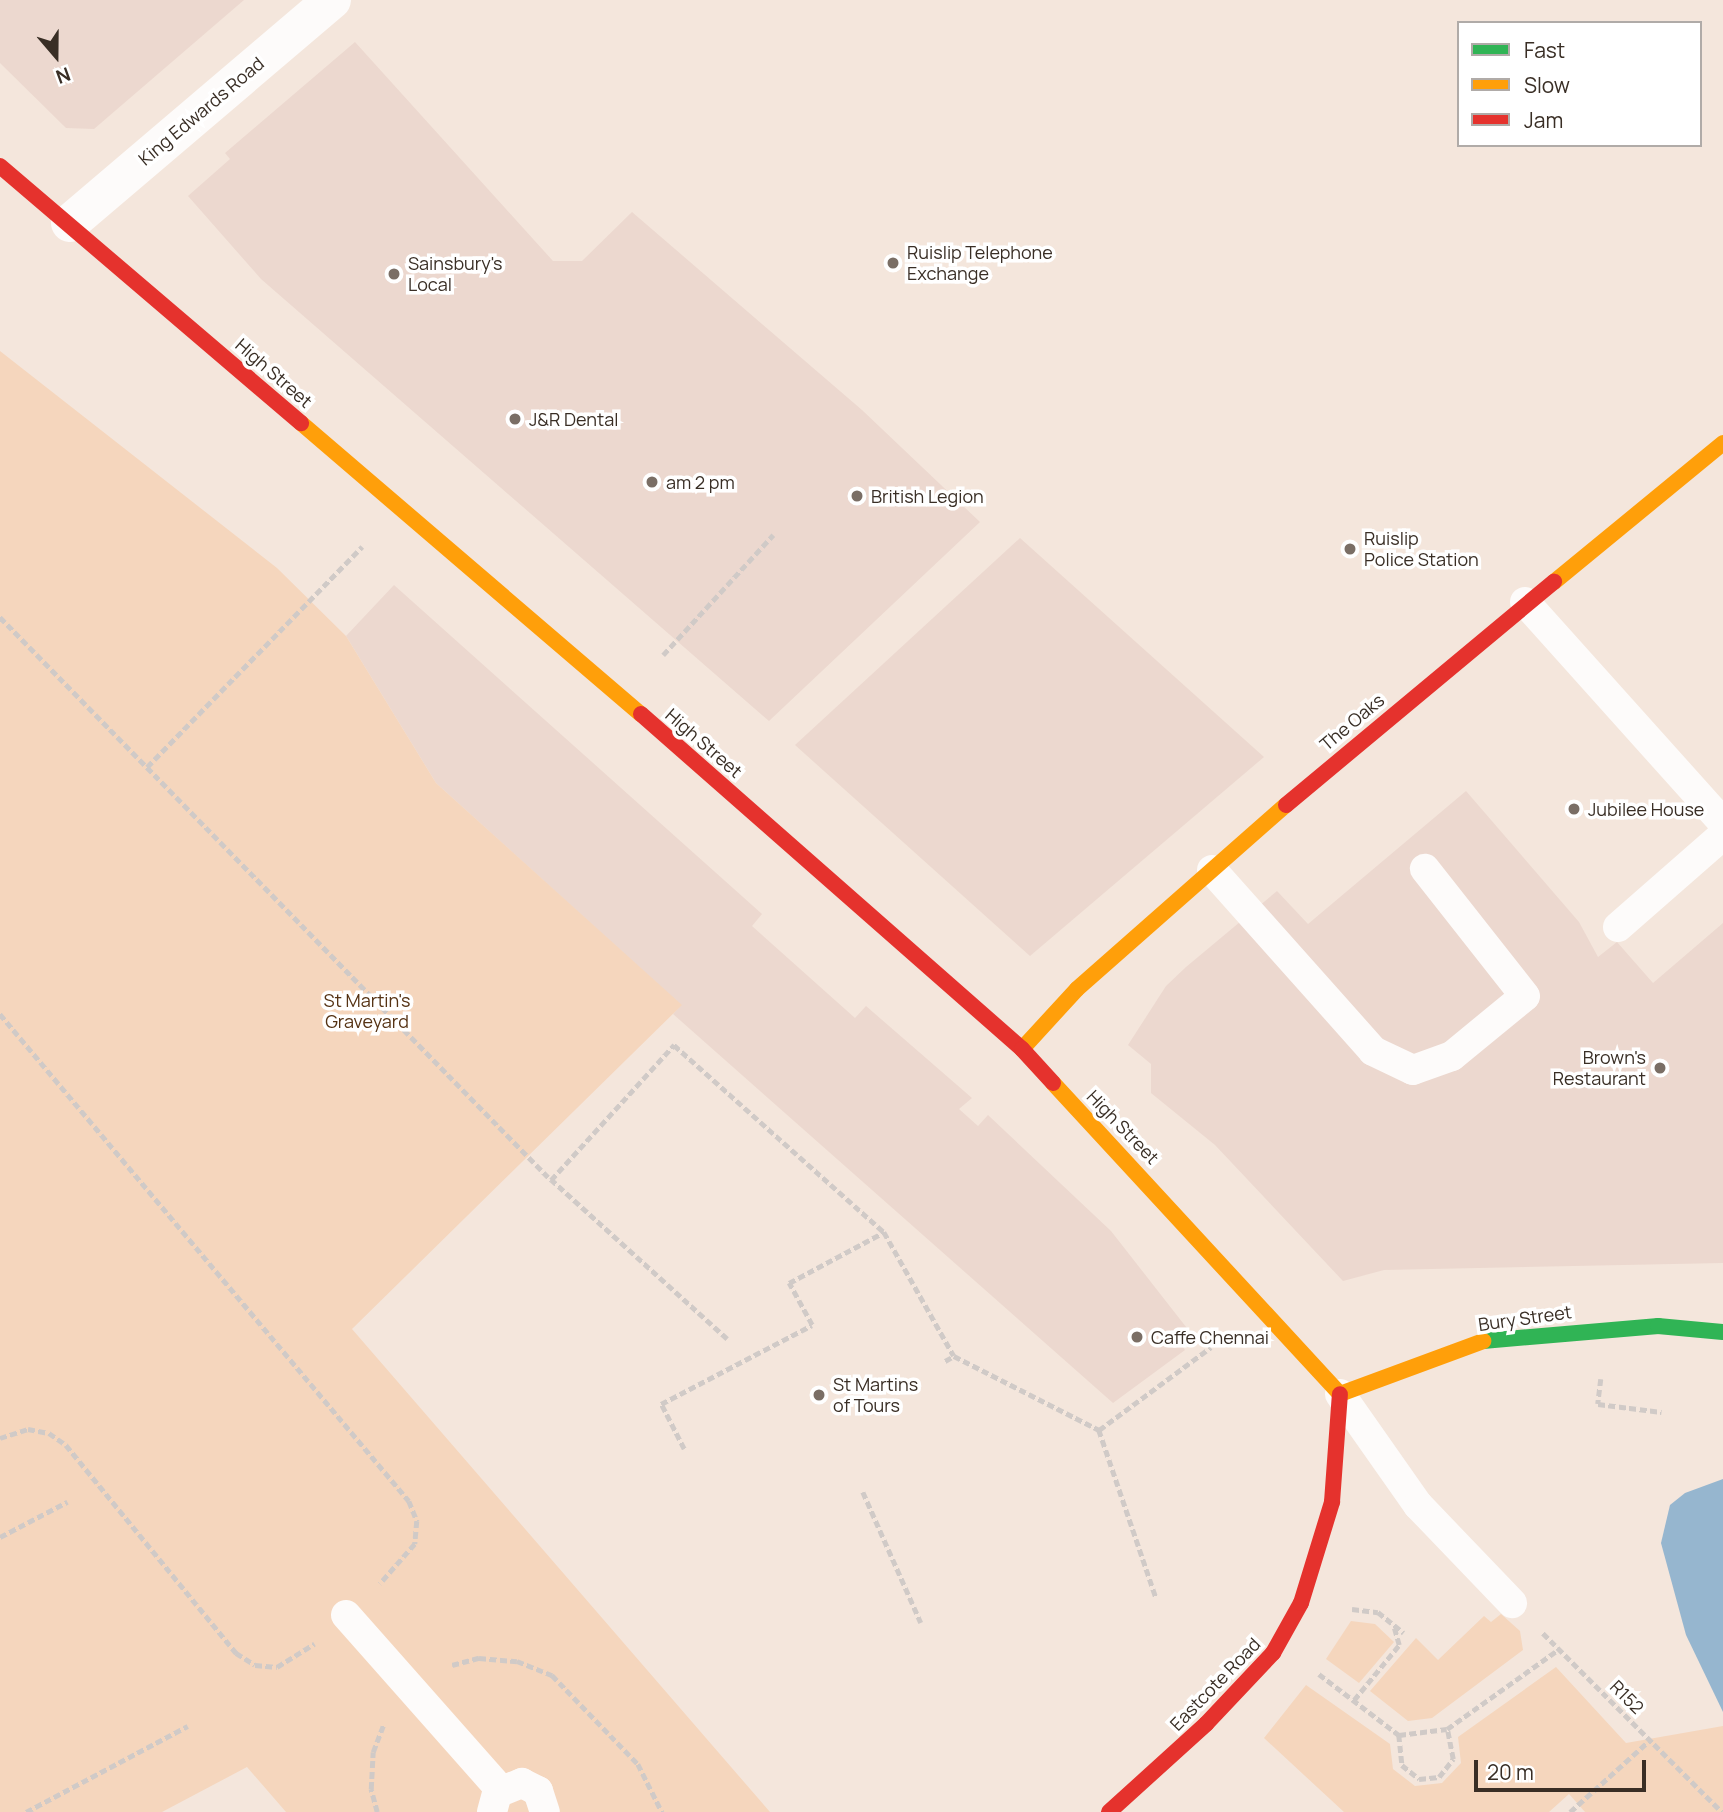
<!DOCTYPE html>
<style>
body{margin:0}
#map{position:relative;width:1723px;height:1812px;overflow:hidden;background:#f4e6dc;font-family:Manrope,sans-serif}
div>[style]{position:absolute}
.commercial>*{inset:0;background:#ecd8cf}
.green>*{inset:0;background:#f5d6bd}
.water>*{inset:0;background:#96b6cf}
.path>*{height:4.5px;margin-top:-2.25px;transform-origin:0;background:repeating-linear-gradient(90deg,#d0cac7 0 7px,transparent 0 10.5px)}
.lane>*{height:30px;margin:-15px;padding:0 15px;transform-origin:15px;border-radius:15px;background:#fdfbfa}
.street>*{height:38px;margin:-19px;padding:0 19px;transform-origin:19px;border-radius:19px;background:#fdfbfa}
.fast>*{height:16px;margin:-8px;padding:0 8px;transform-origin:8px;border-radius:8px;background:#30b455}
.slow>*{height:16px;margin:-8px;padding:0 8px;transform-origin:8px;border-radius:8px;background:#ff9f0a}
.jam>*{height:16px;margin:-8px;padding:0 8px;transform-origin:8px;border-radius:8px;background:#e5322d}
.dots>*{width:19px;height:19px;translate:-50% -50%;box-sizing:border-box;border:4px solid #fff;border-radius:50%}
span{translate:-50% -50%;white-space:nowrap;text-align:center;line-height:1.15;-webkit-text-stroke:7px #fff;paint-order:stroke}
.street-label{font-size:18px;color:#392e25}
.poi-label{font-size:18px;color:#392e25}
.left{translate:0 -50%;text-align:left}
.right{translate:-100% -50%;text-align:right}
.park-label{font-size:18px;color:#553213}
.legend{position:absolute;left:1457px;top:21px;width:245px;height:126px;box-sizing:border-box;background:#fff;border:2px solid #b0aba8;margin:0;padding:9px 12px;list-style:none;font-size:21px;color:#392e25}
.legend li{display:flex;align-items:center;gap:14px;height:35px}
.legend b{width:35px;border:2px solid #b0aba8}
.north{position:absolute;left:21px;top:21px;width:70px;height:70px;-webkit-text-stroke:5px #fff;paint-order:stroke;rotate:160deg;font-size:19px;font-weight:700;line-height:28px;text-align:center;color:#392e25}
.north::after{content:'';display:block;margin:auto;width:24px;height:32px;background:#392e25;clip-path:polygon(50% 0,100% 100%,50% 72%,0 100%)}
.scale{position:absolute;left:1474px;top:1760px;width:172px;height:32px;box-sizing:border-box;border:4px solid #392e25;border-top:0;padding-left:9px;font-size:21px;line-height:24px;white-space:nowrap;color:#392e25;-webkit-text-stroke:5px #fff;paint-order:stroke}
</style>
<div id="map">
<div class="commercial">
<i style="clip-path:polygon(0 0,244px 0,94px 129px,66px 128px,0 63px)"></i>
<i style="clip-path:polygon(355px 42px,553px 261px,582px 261px,632px 212px,862px 410px,980px 522px,769px 721px,261px 279px,188px 196px,230px 159px,225px 153px)"></i>
<i style="clip-path:polygon(1020px 538px,1264px 757px,1030px 956px,795px 745px)"></i>
<i style="clip-path:polygon(394px 585px,762px 914px,752px 926px,855px 1018px,866px 1006px,972px 1098px,959px 1109px,978px 1126px,988px 1115px,1111px 1231px,1190px 1332px,1181px 1344px,1185px 1350px,1113px 1403px,673px 1014px,681px 1005px,436px 783px,346px 636px)"></i>
<i style="clip-path:polygon(1466px 791px,1579px 922px,1598px 957px,1617px 942px,1653px 983px,1723px 923px,1723px 1263px,1384px 1270px,1343px 1281px,1215px 1145px,1151px 1093px,1151px 1064px,1128px 1045px,1166px 986px,1186px 967px,1277px 891px,1308px 924px)"></i>
</div>
<div class="green">
<i style="clip-path:polygon(0 351px,277px 568px,346px 636px,436px 783px,682px 1005px,352px 1329px,770px 1812px,286px 1812px,247px 1767px,162px 1812px,0 1812px)"></i>
<i style="clip-path:polygon(1501px 1614px,1520px 1631px,1523px 1650px,1432px 1718px,1408px 1721px,1370px 1691px,1416px 1638px,1438px 1660px,1484px 1616px,1491px 1622px)"></i>
<i style="clip-path:polygon(1351px 1621px,1375px 1624px,1394px 1642px,1359px 1683px,1326px 1659px)"></i>
<i style="clip-path:polygon(1556px 1667px,1626px 1743px,1723px 1726px,1723px 1812px,1585px 1812px,1569px 1794px,1549px 1812px,1344px 1812px,1264px 1738px,1306px 1685px,1390px 1744px,1393px 1769px,1415px 1786px,1442px 1783px,1461px 1763px,1458px 1737px)"></i>
</div>
<div class="water">
<i style="clip-path:polygon(1723px 1479px,1723px 1712px,1686px 1635px,1661px 1543px,1670px 1505px,1685px 1493px)"></i>
</div>
<div class="path">
<i style="left:0;top:617px;width:788px;rotate:45.62deg"></i>
<i style="left:663px;top:655px;width:163px;rotate:-47.5deg"></i>
<i style="left:147px;top:767px;width:308px;rotate:-45.7deg"></i>
<i style="left:0;top:1014px;width:636px;rotate:49.98deg"></i>
<i style="left:409px;top:1501px;width:22px;rotate:68deg"></i>
<i style="left:417px;top:1521px;width:23px;rotate:95deg"></i>
<i style="left:415px;top:1544px;width:53px;rotate:131.2deg"></i>
<i style="left:727px;top:1339px;width:237px;rotate:-137.9deg"></i>
<i style="left:551px;top:1180px;width:183px;rotate:-47.7deg"></i>
<i style="left:674px;top:1045px;width:281px;rotate:41.7deg"></i>
<i style="left:884px;top:1232px;width:142px;rotate:60.6deg"></i>
<i style="left:954px;top:1356px;width:163px;rotate:27deg"></i>
<i style="left:1099px;top:1430px;width:139px;rotate:-36.5deg"></i>
<i style="left:945px;top:1361px;width:10px;rotate:-29deg"></i>
<i style="left:1601px;top:1379px;width:25px;rotate:97deg"></i>
<i style="left:1598px;top:1404px;width:64px;rotate:7.2deg"></i>
<i style="left:1099px;top:1430px;width:176px;rotate:71.2deg"></i>
<i style="left:0;top:1438px;width:29px;rotate:-18deg"></i>
<i style="left:28px;top:1429px;width:21px;rotate:11deg"></i>
<i style="left:49px;top:1433px;width:21px;rotate:35deg"></i>
<i style="left:66px;top:1445px;width:269px;rotate:50.7deg"></i>
<i style="left:236px;top:1653px;width:22px;rotate:32deg"></i>
<i style="left:255px;top:1665px;width:22px;rotate:5deg"></i>
<i style="left:277px;top:1667px;width:44px;rotate:-31.9deg"></i>
<i style="left:684px;top:1449px;width:51px;rotate:-117.1deg"></i>
<i style="left:661px;top:1404px;width:170px;rotate:-27.6deg"></i>
<i style="left:812px;top:1325px;width:48px;rotate:-118.7deg"></i>
<i style="left:789px;top:1283px;width:108px;rotate:-28.2deg"></i>
<i style="left:863px;top:1492px;width:143px;rotate:66.1deg"></i>
<i style="left:0;top:1537px;width:76px;rotate:-27.6deg"></i>
<i style="left:1352px;top:1609px;width:26px;rotate:7deg"></i>
<i style="left:1378px;top:1612px;width:33px;rotate:39deg"></i>
<i style="left:1543px;top:1633px;width:253px;rotate:45deg"></i>
<i style="left:452px;top:1665px;width:28px;rotate:-15deg"></i>
<i style="left:479px;top:1658px;width:38px;rotate:5deg"></i>
<i style="left:517px;top:1661px;width:38px;rotate:22deg"></i>
<i style="left:552px;top:1675px;width:124px;rotate:46deg"></i>
<i style="left:638px;top:1764px;width:54px;rotate:63.4deg"></i>
<i style="left:1319px;top:1674px;width:101px;rotate:37.3deg"></i>
<i style="left:1399px;top:1735px;width:48px;rotate:-7.1deg"></i>
<i style="left:1447px;top:1729px;width:138px;rotate:-35.5deg"></i>
<i style="left:1354px;top:1700px;width:71px;rotate:-50.7deg"></i>
<i style="left:1399px;top:1645px;width:19px;rotate:-106deg"></i>
<i style="left:1399px;top:1735px;width:30px;rotate:84deg"></i>
<i style="left:1402px;top:1765px;width:22px;rotate:39deg"></i>
<i style="left:1419px;top:1779px;width:20px;rotate:-6deg"></i>
<i style="left:1439px;top:1777px;width:23px;rotate:-52deg"></i>
<i style="left:1453px;top:1759px;width:31px;rotate:-101deg"></i>
<i style="left:26px;top:1812px;width:183px;rotate:-28deg"></i>
<i style="left:377px;top:1812px;width:24px;rotate:-105deg"></i>
<i style="left:371px;top:1789px;width:37px;rotate:-87deg"></i>
<i style="left:373px;top:1752px;width:30px;rotate:-69deg"></i>
<i style="left:1570px;top:1812px;width:108px;rotate:-42deg"></i>
</div>
<div class="lane">
<i style="left:1525px;top:602px;width:297px;rotate:48.1deg"></i>
<i style="left:1212px;top:870px;width:242px;rotate:48.3deg"></i>
<i style="left:1373px;top:1051px;width:44px;rotate:25.4deg"></i>
<i style="left:1413px;top:1070px;width:41px;rotate:-19.7deg"></i>
<i style="left:1452px;top:1056px;width:94px;rotate:-39.4deg"></i>
<i style="left:1525px;top:996px;width:162px;rotate:-128.2deg"></i>
<i style="left:1618px;top:927px;width:140px;rotate:-41.2deg"></i>
<i style="left:1340px;top:1394px;width:136px;rotate:54.9deg"></i>
<i style="left:1418px;top:1505px;width:136px;rotate:46.2deg"></i>
<i style="left:346px;top:1615px;width:234px;rotate:48.5deg"></i>
<i style="left:492px;top:1812px;width:20px;rotate:-75deg"></i>
<i style="left:497px;top:1793px;width:27px;rotate:-22deg"></i>
<i style="left:522px;top:1783px;width:18px;rotate:27deg"></i>
<i style="left:538px;top:1791px;width:22px;rotate:72deg"></i>
</div>
<div class="street">
<i style="left:70px;top:223px;width:344px;rotate:-40.4deg"></i>
</div>
<div class="fast">
<i style="left:1483px;top:1341px;width:176px;rotate:-4.9deg"></i>
<i style="left:1658px;top:1326px;width:65px;rotate:5.3deg"></i>
</div>
<div class="slow">
<i style="left:301px;top:423px;width:448px;rotate:40.6deg"></i>
<i style="left:1554px;top:582px;width:219px;rotate:-39.4deg"></i>
<i style="left:1022px;top:1049px;width:81px;rotate:-47.5deg"></i>
<i style="left:1077px;top:989px;width:278px;rotate:-41.4deg"></i>
<i style="left:1053px;top:1083px;width:423px;rotate:47.3deg"></i>
<i style="left:1340px;top:1394px;width:153px;rotate:-20.3deg"></i>
</div>
<div class="jam">
<i style="left:0;top:166px;width:396px;rotate:40.5deg"></i>
<i style="left:641px;top:714px;width:507px;rotate:41.32deg"></i>
<i style="left:1022px;top:1049px;width:46px;rotate:47.6deg"></i>
<i style="left:1286px;top:805px;width:349px;rotate:-39.8deg"></i>
<i style="left:1109px;top:1812px;width:131px;rotate:-42.2deg"></i>
<i style="left:1206px;top:1724px;width:98px;rotate:-46.7deg"></i>
<i style="left:1273px;top:1653px;width:57px;rotate:-60.8deg"></i>
<i style="left:1301px;top:1603px;width:106px;rotate:-72.9deg"></i>
<i style="left:1332px;top:1502px;width:108px;rotate:-85.8deg"></i>
</div>
<div class="dots">
<i style="left:893px;top:263px;background:#7a6e65"></i>
<i style="left:394px;top:274px;background:#7a6e65"></i>
<i style="left:515px;top:419px;background:#7a6e65"></i>
<i style="left:652px;top:482px;background:#7a6e65"></i>
<i style="left:857px;top:496px;background:#7a6e65"></i>
<i style="left:1350px;top:549px;background:#7a6e65"></i>
<i style="left:1574px;top:809px;background:#7a6e65"></i>
<i style="left:1660px;top:1068px;background:#7a6e65"></i>
<i style="left:1137px;top:1337px;background:#7a6e65"></i>
<i style="left:819px;top:1395px;background:#7a6e65"></i>
</div>
<div class="street-label">
<span style="left:201px;top:111px;rotate:-40deg">King Edwards Road</span>
<span style="left:274px;top:373px;rotate:41deg">High Street</span>
<span style="left:1352px;top:722px;rotate:-40deg">The Oaks</span>
<span style="left:704px;top:743px;rotate:41deg">High Street</span>
<span style="left:1123px;top:1127px;rotate:46deg">High Street</span>
<span style="left:1525px;top:1318px;rotate:-8deg">Bury Street</span>
<span style="left:1215px;top:1684px;rotate:-46deg">Eastcote Road</span>
<span style="left:1627px;top:1697px;rotate:45deg">R152</span>
</div>
<div class="poi-label">
<span class="left" style="left:907px;top:263px">Ruislip Telephone<br>Exchange</span>
<span class="left" style="left:408px;top:274px">Sainsbury's<br>Local</span>
<span class="left" style="left:529px;top:419px">J&amp;R Dental</span>
<span class="left" style="left:666px;top:482px">am 2 pm</span>
<span class="left" style="left:871px;top:496px">British Legion</span>
<span class="left" style="left:1364px;top:549px">Ruislip<br>Police Station</span>
<span class="left" style="left:1588px;top:809px">Jubilee House</span>
<span class="right" style="left:1646px;top:1068px">Brown's<br>Restaurant</span>
<span class="left" style="left:1151px;top:1337px">Caffe Chennai</span>
<span class="left" style="left:833px;top:1395px">St Martins<br>of Tours</span>
</div>
<div class="park-label">
<span style="left:367px;top:1011px">St Martin's<br>Graveyard</span>
</div>
<ul class="legend">
<li><b style="height:9px;background:#30b455"></b>Fast</li>
<li><b style="height:9px;background:#ff9f0a"></b>Slow</li>
<li><b style="height:9px;background:#e5322d"></b>Jam</li>
</ul>
<div class="north">N</div>
<div class="scale">20 m</div>
</div>
